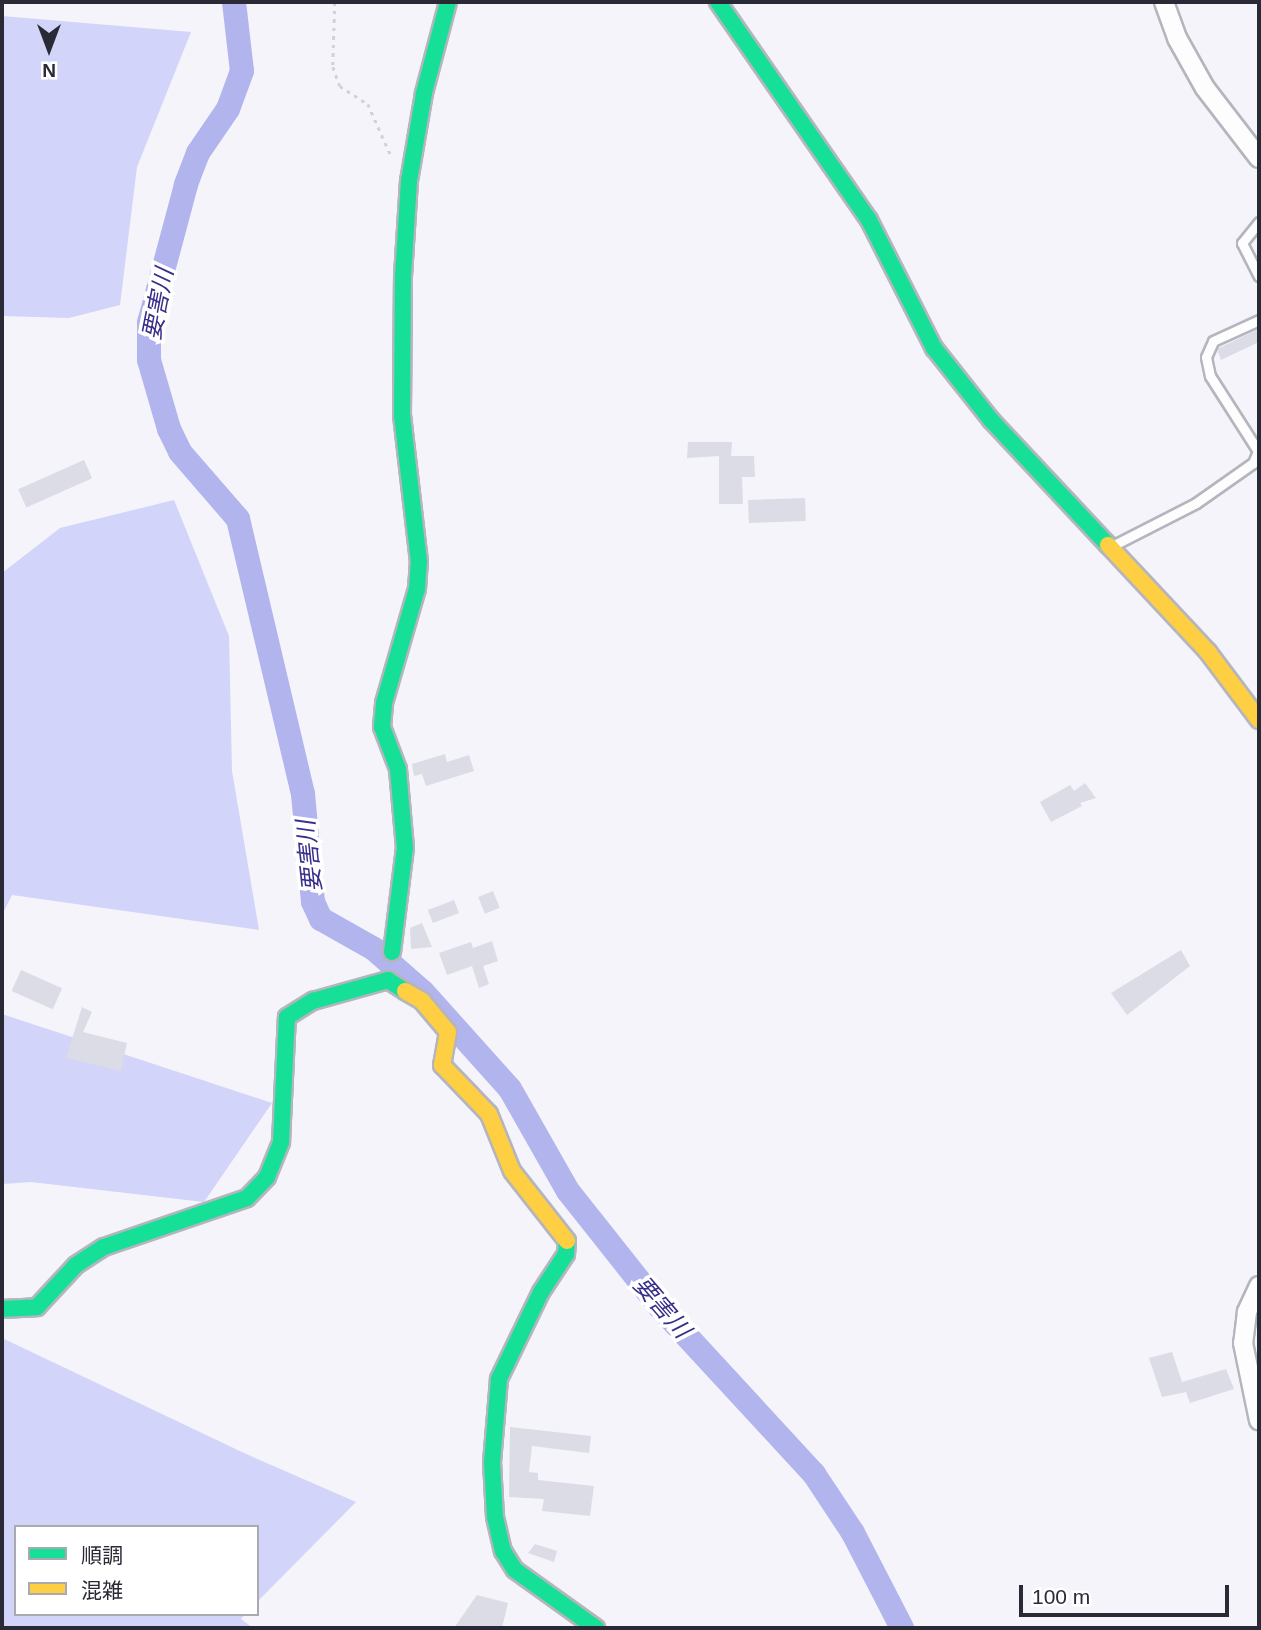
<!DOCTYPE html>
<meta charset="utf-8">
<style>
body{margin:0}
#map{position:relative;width:1261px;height:1630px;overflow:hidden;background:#f4f4fa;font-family:Arial,"Noto Sans JP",sans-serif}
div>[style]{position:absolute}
.green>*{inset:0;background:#d2d4fa}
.river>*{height:24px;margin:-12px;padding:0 12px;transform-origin:12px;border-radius:12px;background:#b2b4ed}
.building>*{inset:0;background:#dbdce5;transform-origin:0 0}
.path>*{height:2.5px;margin-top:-1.25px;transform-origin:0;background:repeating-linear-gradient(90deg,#d2d2d5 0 3.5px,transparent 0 8.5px)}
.roads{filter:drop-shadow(2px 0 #b5b5be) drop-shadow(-2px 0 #b5b5be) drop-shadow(0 2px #b5b5be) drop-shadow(0 -2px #b5b5be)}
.lane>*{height:9px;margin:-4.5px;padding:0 4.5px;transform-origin:4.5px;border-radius:4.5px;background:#fdfdfe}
.street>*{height:18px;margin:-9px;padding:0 9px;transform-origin:9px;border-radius:9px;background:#fdfdfe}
.fast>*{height:16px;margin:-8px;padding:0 8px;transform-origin:8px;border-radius:8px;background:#16e098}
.slow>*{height:16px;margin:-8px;padding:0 8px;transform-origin:8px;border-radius:8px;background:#ffcf43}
span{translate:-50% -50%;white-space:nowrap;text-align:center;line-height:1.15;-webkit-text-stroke:7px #fff;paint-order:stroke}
.water-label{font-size:24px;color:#372f89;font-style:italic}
.frame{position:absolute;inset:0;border:4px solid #292a36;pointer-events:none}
.legend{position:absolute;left:14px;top:1525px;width:245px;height:91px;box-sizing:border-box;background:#fff;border:2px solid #a9aaaf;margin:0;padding:9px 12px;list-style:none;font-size:21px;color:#292a36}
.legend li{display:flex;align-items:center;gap:14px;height:35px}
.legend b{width:35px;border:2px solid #a9aaaf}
.north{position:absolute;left:14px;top:14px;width:70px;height:70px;-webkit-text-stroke:5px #fff;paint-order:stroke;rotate:180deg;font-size:19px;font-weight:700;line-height:28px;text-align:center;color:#292a36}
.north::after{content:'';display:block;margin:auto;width:24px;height:32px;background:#292a36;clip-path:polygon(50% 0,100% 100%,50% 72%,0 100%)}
.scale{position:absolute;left:1019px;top:1585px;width:210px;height:32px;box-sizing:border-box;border:4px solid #292a36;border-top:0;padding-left:9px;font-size:21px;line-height:24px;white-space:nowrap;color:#292a36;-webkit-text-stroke:5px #fff;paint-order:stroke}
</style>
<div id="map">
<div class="green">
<i style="clip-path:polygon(2px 16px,191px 32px,137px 167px,120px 305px,69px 318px,2px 316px)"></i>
<i style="clip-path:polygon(174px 500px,229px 636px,232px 771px,259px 930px,12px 895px,2px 915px,2px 573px,60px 528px)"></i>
<i style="clip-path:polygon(2px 1014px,272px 1103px,204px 1202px,31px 1182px,2px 1184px)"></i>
<i style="clip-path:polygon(2px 1338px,244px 1453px,356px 1502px,257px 1602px,257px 1527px,16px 1527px,16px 1614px,245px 1614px,241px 1619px,253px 1628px,2px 1628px)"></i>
</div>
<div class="river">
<i style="left:234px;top:2px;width:69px;rotate:83.4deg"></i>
<i style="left:242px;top:71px;width:40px;rotate:110.2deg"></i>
<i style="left:228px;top:109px;width:53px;rotate:124.3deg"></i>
<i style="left:198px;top:153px;width:34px;rotate:111deg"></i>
<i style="left:186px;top:185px;width:143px;rotate:105deg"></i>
<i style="left:149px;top:323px;width:37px;rotate:90deg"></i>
<i style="left:149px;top:360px;width:72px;rotate:73.8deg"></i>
<i style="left:169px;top:429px;width:25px;rotate:64deg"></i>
<i style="left:180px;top:452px;width:89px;rotate:49.1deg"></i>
<i style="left:238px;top:519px;width:283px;rotate:76.7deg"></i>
<i style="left:303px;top:794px;width:108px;rotate:84.7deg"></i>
<i style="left:313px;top:902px;width:19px;rotate:65deg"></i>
<i style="left:321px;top:919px;width:61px;rotate:29.5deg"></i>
<i style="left:374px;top:949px;width:65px;rotate:41.3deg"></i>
<i style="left:423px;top:992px;width:130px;rotate:48.1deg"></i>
<i style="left:510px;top:1089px;width:117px;rotate:60.4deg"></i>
<i style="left:568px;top:1191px;width:147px;rotate:51.6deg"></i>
<i style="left:659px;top:1306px;width:229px;rotate:47.3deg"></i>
<i style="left:814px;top:1474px;width:71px;rotate:56.5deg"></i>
<i style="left:853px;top:1533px;width:107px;rotate:62.7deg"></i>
</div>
<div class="building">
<i style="clip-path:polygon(1259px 329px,1259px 342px,1221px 360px,1217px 349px)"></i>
<i style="clip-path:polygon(688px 442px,732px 442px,731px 456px,754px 456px,755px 477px,742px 477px,743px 504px,719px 504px,719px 456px,687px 458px)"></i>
<i style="left:84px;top:460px;width:20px;height:72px;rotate:66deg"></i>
<i style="left:805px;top:498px;width:23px;height:57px;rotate:88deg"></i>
<i style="clip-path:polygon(445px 754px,447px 762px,469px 755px,474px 771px,426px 786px,422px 774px,414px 776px,412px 764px)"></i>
<i style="clip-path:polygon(1085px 783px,1096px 798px,1080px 803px,1082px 806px,1051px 822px,1040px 802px,1070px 785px,1074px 791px)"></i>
<i style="left:493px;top:891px;width:18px;height:16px;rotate:68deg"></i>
<i style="left:454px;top:900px;width:14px;height:28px;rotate:69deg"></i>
<i style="clip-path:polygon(422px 923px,432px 947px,411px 949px,410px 928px)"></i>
<i style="clip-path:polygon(492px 941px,498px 961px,483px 966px,489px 984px,479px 988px,472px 966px,447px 975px,439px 953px,471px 942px,473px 948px)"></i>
<i style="clip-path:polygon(1181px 950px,1190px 966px,1127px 1015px,1111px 993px)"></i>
<i style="left:21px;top:970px;width:45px;height:23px;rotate:24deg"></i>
<i style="clip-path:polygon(82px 1007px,92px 1012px,83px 1032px,127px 1043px,121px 1071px,66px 1058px)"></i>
<i style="clip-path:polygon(1172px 1352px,1182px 1382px,1226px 1369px,1234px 1389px,1190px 1403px,1186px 1392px,1162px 1397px,1149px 1358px)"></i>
<i style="clip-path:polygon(510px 1427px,591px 1436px,589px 1453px,532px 1446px,529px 1472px,538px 1473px,538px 1480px,594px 1486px,590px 1516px,542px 1511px,544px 1499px,509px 1497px)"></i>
<i style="clip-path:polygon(535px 1544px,557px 1551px,554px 1562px,528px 1553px)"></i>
<i style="clip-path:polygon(477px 1595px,508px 1603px,502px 1628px,454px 1628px)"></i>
</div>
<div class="path">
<i style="left:335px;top:2px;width:65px;rotate:91.8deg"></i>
<i style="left:333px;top:67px;width:20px;rotate:70deg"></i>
<i style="left:340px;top:86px;width:33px;rotate:33deg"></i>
<i style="left:368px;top:104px;width:59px;rotate:66deg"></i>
</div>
<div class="roads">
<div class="lane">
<i style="left:1259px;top:222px;width:27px;rotate:129deg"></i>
<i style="left:1242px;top:243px;width:37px;rotate:63deg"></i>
<i style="left:1112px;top:546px;width:94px;rotate:-27.1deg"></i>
<i style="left:1196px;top:503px;width:70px;rotate:-35.1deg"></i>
<i style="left:1253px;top:463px;width:13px;rotate:-67deg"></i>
<i style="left:1258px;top:451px;width:89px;rotate:-122.6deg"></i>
<i style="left:1210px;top:376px;width:19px;rotate:-102deg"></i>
<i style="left:1206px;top:357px;width:17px;rotate:-66deg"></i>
<i style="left:1213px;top:341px;width:51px;rotate:-24.5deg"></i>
</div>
<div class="street">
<i style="left:1164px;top:2px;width:38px;rotate:70deg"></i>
<i style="left:1177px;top:38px;width:57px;rotate:60.8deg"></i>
<i style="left:1205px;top:88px;width:88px;rotate:52.4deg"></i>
<i style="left:1259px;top:1286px;width:29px;rotate:115deg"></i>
<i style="left:1247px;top:1312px;width:31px;rotate:97deg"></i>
<i style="left:1243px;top:1343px;width:79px;rotate:78.3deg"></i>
</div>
<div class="fast">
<i style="left:718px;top:2px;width:265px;rotate:55.3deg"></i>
<i style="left:869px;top:220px;width:144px;rotate:63.1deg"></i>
<i style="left:934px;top:348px;width:92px;rotate:51.6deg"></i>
<i style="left:991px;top:420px;width:171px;rotate:46.9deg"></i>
<i style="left:392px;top:952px;width:105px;rotate:-82.9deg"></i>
<i style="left:405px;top:848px;width:79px;rotate:-95.1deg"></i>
<i style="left:398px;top:769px;width:45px;rotate:-110.9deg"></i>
<i style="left:382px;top:727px;width:24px;rotate:-85deg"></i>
<i style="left:384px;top:703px;width:119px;rotate:-73.9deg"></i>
<i style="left:417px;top:589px;width:27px;rotate:-86deg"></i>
<i style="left:419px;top:562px;width:148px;rotate:-96.6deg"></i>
<i style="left:402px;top:415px;width:139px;rotate:-89.6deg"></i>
<i style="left:403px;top:276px;width:95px;rotate:-86.4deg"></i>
<i style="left:409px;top:181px;width:89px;rotate:-80.3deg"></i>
<i style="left:424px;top:93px;width:94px;rotate:-75.2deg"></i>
<i style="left:567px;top:1241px;width:13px;rotate:94deg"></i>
<i style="left:566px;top:1254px;width:45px;rotate:123.3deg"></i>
<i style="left:541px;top:1292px;width:97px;rotate:115.8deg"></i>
<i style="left:499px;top:1379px;width:83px;rotate:94.8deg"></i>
<i style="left:492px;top:1462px;width:55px;rotate:86.9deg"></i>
<i style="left:495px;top:1517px;width:35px;rotate:77deg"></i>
<i style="left:503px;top:1551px;width:22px;rotate:58deg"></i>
<i style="left:515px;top:1570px;width:100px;rotate:35.6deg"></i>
<i style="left:2px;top:1309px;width:35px;rotate:-3deg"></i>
<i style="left:37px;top:1307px;width:57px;rotate:-47.1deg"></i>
<i style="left:76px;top:1265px;width:33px;rotate:-33deg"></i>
<i style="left:104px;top:1247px;width:151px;rotate:-18.9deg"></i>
<i style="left:247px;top:1198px;width:29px;rotate:-46deg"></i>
<i style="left:267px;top:1177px;width:38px;rotate:-68deg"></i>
<i style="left:281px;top:1142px;width:125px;rotate:-87.3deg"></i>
<i style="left:287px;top:1017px;width:31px;rotate:-32deg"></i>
<i style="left:313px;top:1001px;width:78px;rotate:-15.6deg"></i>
<i style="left:388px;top:980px;width:20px;rotate:33deg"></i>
</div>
<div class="slow">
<i style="left:1108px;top:545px;width:146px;rotate:46.9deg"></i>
<i style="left:1208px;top:652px;width:85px;rotate:53.1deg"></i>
<i style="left:405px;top:991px;width:20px;rotate:30deg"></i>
<i style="left:422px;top:1001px;width:40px;rotate:50deg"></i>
<i style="left:448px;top:1032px;width:34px;rotate:100deg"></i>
<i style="left:442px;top:1065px;width:68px;rotate:46.2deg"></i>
<i style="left:489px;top:1114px;width:61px;rotate:68deg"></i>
<i style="left:512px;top:1171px;width:89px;rotate:51.8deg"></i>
</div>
</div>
<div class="water-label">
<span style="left:158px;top:304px;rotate:-79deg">要害川</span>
<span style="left:309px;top:856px;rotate:-96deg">要害川</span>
<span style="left:662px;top:1307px;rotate:49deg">要害川</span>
</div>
<div class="frame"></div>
<ul class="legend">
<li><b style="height:9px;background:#16e098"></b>順調</li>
<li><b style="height:9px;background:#ffcf43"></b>混雑</li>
</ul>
<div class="north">N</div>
<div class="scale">100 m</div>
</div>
